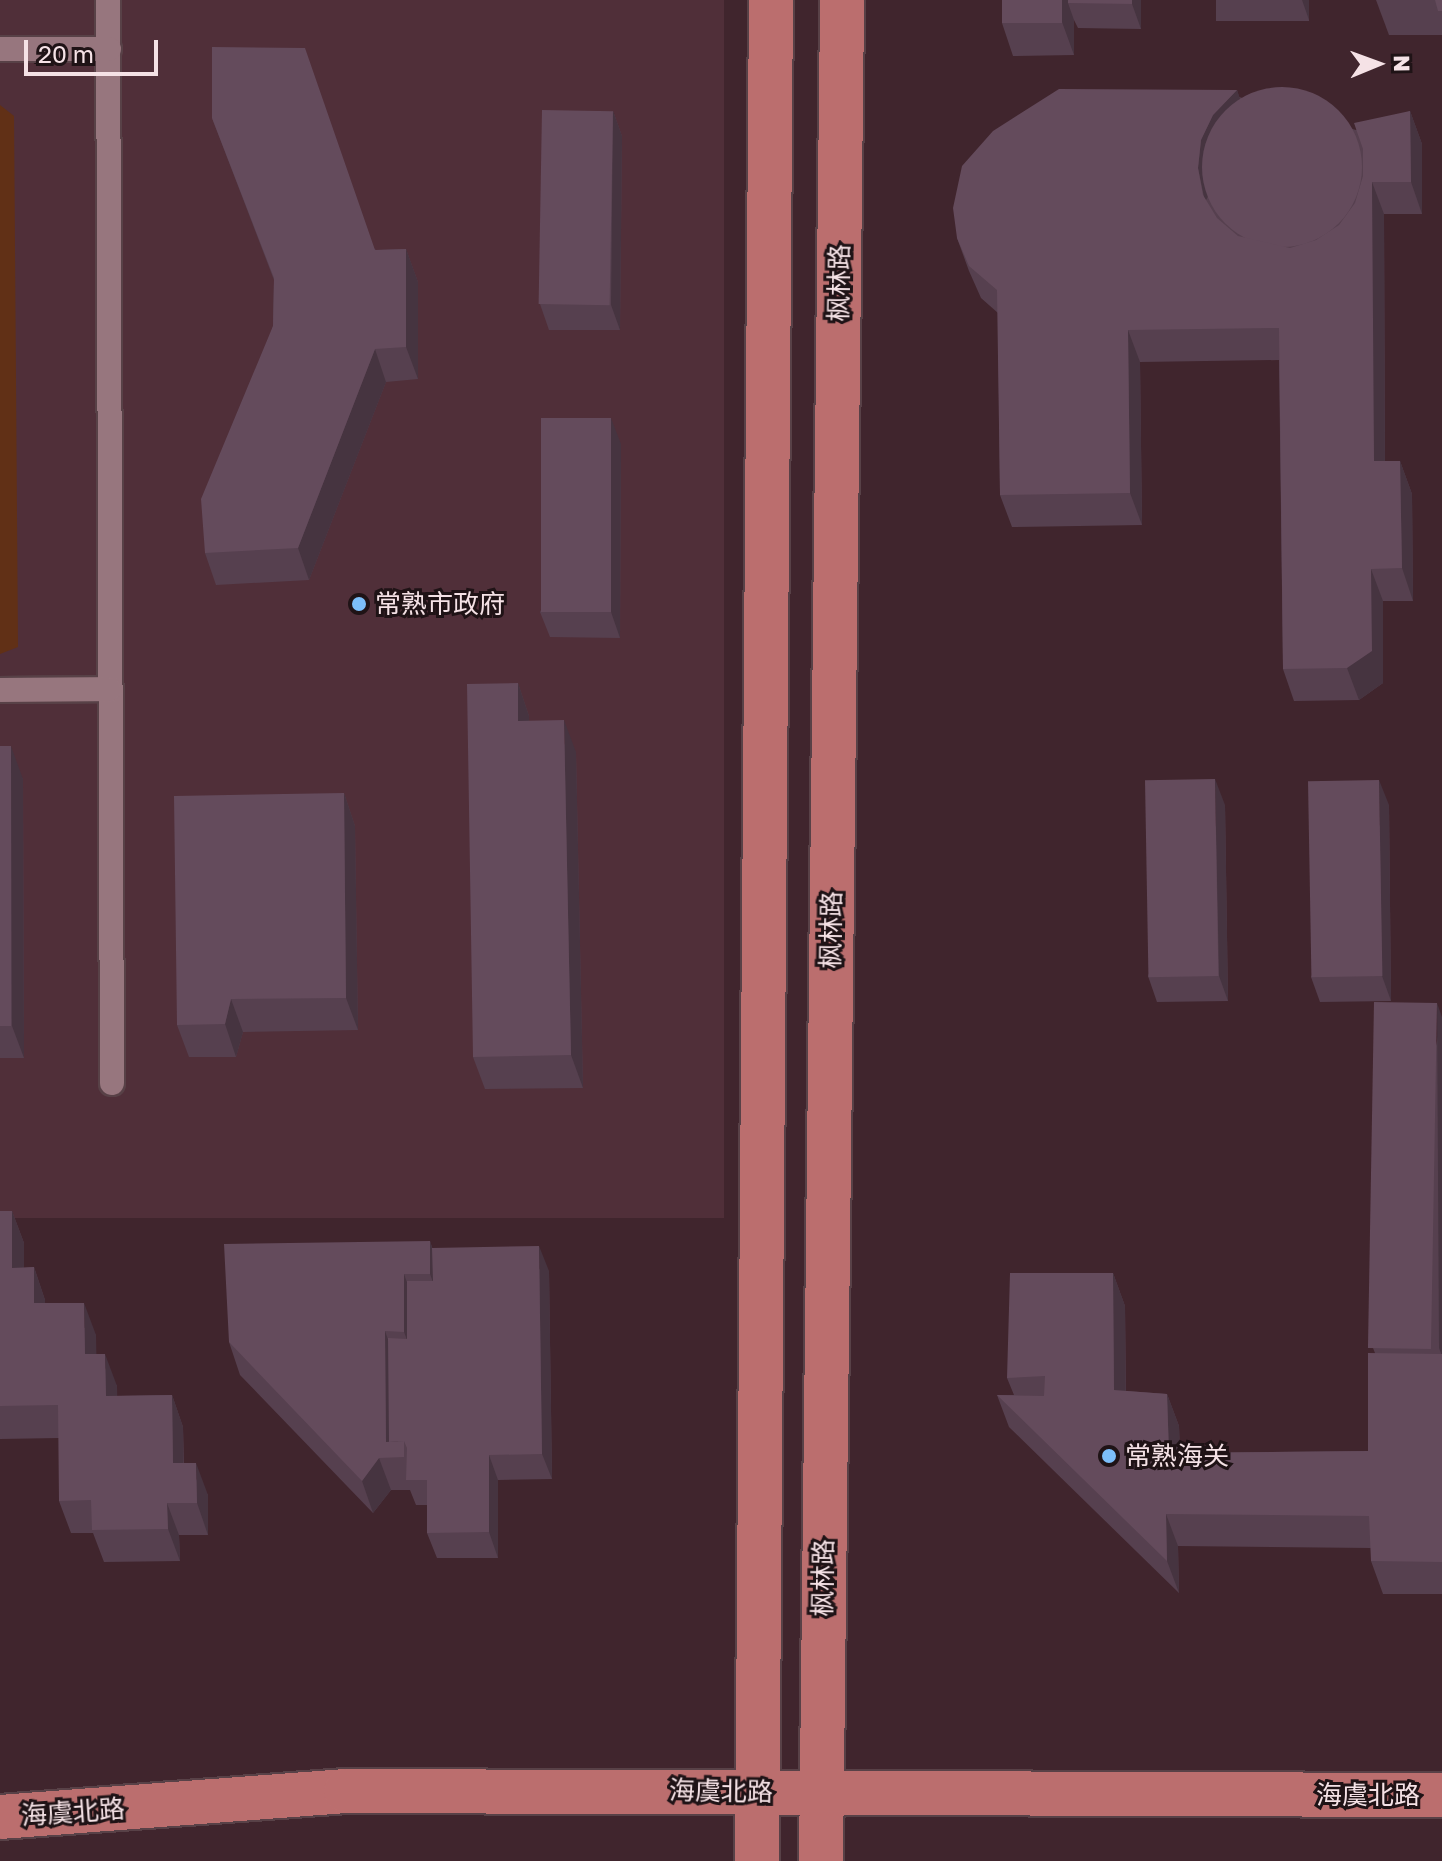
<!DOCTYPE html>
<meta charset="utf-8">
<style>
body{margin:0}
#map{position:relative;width:1442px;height:1861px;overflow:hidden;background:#40252d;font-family:"Golos Text","Noto Sans SC",sans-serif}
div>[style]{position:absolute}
.built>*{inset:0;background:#502f39;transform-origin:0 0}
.green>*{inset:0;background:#613016}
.roads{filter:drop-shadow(2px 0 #584147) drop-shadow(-2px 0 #584147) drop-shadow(0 2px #584147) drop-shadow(0 -2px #584147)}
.lane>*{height:24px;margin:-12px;padding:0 12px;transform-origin:12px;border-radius:12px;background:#97767e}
.primary>*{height:44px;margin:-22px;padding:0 22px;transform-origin:22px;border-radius:22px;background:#bb6e6e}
.wall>*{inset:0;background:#56404f;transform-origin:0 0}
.shaded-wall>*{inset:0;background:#463440}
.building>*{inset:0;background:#644b5c;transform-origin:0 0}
.round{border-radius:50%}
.dots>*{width:22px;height:22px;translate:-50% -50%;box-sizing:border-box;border:4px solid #1f1316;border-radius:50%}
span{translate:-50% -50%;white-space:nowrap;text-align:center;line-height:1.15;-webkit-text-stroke:6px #1f1316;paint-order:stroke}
.street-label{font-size:26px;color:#f5e2e6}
.poi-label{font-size:26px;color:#f5e2e6}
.left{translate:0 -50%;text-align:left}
.north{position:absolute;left:1338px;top:24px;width:80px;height:80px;-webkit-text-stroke:6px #1f1316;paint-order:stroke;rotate:89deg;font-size:22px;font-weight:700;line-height:32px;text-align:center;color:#f5e2e6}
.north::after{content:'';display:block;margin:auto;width:28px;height:36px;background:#f5e2e6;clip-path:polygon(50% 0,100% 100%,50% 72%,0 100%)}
.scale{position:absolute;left:24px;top:40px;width:134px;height:36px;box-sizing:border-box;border:4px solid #f5e2e6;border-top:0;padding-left:10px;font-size:24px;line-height:28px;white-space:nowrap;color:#f5e2e6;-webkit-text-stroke:6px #1f1316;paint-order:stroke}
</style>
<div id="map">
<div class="built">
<i style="left:0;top:0;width:724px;height:1218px"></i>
</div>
<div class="green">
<i style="clip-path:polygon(0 105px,14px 116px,18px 647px,0 654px)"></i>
</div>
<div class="roads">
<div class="lane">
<i style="left:108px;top:0;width:1083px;rotate:89.79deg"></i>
<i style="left:0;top:49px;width:109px"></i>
<i style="left:0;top:690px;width:109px;rotate:-0.5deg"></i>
</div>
<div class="primary">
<i style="left:0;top:1817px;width:347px;rotate:-4.3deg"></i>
<i style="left:346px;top:1791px;width:1096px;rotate:0.21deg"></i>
<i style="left:757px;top:1861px;width:1861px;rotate:-89.57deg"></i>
<i style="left:821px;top:1861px;width:1861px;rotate:-89.35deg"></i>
</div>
</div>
<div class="wall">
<i style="clip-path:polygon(1002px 0,1141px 0,1141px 29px,1078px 28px,1074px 20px,1074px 55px,1013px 56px,1002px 23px)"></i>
<i style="left:1216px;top:0;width:93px;height:21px"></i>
<i style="clip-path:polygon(1376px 0,1442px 0,1442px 35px,1389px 35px)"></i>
<i style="clip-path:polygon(1237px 90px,1239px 97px,1356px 130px,1410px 111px,1422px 144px,1422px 214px,1384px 214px,1385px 461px,1400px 461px,1412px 494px,1413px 601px,1383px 601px,1383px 683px,1359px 700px,1294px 701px,1283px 669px,1279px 360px,1140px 362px,1142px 525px,1012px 527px,1000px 495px,998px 313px,981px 298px,969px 271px,957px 238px)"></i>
<i style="clip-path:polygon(613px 111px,622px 136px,620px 330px,549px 330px,540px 304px)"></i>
<i style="clip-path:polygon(212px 118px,376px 250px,406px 249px,418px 282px,418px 379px,386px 382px,309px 580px,216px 585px,205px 553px,273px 326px,274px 280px)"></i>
<i style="clip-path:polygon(621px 444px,620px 638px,550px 637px,540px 612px)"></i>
<i style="clip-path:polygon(518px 683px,529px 716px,529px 721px,576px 752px,583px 1088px,485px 1089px,473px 1057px)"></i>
<i style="clip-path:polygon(0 746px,23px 779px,24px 1058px,0 1058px)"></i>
<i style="clip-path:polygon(344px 793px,355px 826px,358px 1030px,243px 1032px,236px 1057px,189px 1057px,177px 1025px)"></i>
<i style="clip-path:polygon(1225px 805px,1228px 1001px,1157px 1002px,1148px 976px)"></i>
<i style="clip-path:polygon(1389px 805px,1391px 1001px,1320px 1002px,1311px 977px)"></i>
<i style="clip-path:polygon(1442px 1017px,1442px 1594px,1383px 1594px,1371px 1561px,1371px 1548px,1178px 1546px,1179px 1593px,1009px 1427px,997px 1395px,1014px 1395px,1007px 1378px,1113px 1273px,1125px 1306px,1126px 1391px,1167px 1394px,1179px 1426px,1180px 1453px,1368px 1451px,1375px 1353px,1373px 1348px)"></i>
<i style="clip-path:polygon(0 1211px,12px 1211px,24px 1243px,24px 1268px,34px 1267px,45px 1300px,45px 1303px,96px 1335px,96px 1354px,117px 1386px,117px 1396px,172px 1395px,183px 1427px,184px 1463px,208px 1495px,208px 1535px,179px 1535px,180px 1561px,104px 1562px,93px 1533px,71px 1533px,59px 1501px,59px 1438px,0 1439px)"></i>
<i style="clip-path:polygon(430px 1241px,432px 1248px,549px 1271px,552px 1479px,498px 1480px,498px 1558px,437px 1558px,427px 1533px,427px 1505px,416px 1505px,410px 1490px,391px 1490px,373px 1513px,240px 1375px,229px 1342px)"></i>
</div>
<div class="shaded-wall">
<i style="clip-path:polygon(1062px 0,1075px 0,1068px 3px,1074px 20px,1074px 55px,1062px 22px)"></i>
<i style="clip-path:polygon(1132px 0,1141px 0,1141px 29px,1132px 4px)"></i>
<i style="clip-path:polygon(1302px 0,1309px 0,1309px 20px)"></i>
<i style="clip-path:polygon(1237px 90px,1248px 122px,1205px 202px,1198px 168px,1201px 140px,1213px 115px)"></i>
<i style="clip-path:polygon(613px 111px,622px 136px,620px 330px,611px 305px)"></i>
<i style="clip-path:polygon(1410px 111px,1422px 144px,1422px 214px,1411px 182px)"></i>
<i style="clip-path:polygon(1372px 182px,1384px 214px,1385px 493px,1374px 461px,1366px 183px)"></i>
<i style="clip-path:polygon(406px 249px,418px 282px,418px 379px,406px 347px)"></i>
<i style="clip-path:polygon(1128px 330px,1140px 362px,1142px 525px,1130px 493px)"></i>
<i style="clip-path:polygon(375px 349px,386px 382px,309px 580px,298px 548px)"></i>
<i style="clip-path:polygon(611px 418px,621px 444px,620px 638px,611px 612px)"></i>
<i style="clip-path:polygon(1400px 461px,1412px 494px,1413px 601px,1402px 568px)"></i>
<i style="clip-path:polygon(1371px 569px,1383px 601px,1383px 683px,1359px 700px,1347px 668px)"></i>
<i style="clip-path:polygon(518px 683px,529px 716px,530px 753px,518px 721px)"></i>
<i style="clip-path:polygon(564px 720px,576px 752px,583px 1088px,571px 1055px)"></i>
<i style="clip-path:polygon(11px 746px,23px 779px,24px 1058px,12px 1026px)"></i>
<i style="clip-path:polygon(1215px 779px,1225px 805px,1228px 1001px,1219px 976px)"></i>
<i style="clip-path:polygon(1379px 780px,1389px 805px,1391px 1001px,1382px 976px)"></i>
<i style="clip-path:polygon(344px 793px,355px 826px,358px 1030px,346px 998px)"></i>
<i style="clip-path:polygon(231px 999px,243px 1032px,236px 1057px,225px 1024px)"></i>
<i style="clip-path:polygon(1437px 1003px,1442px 1017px,1442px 1356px,1439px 1348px)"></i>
<i style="clip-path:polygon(12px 1211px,24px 1243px,24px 1300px,12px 1268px)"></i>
<i style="clip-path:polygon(430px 1241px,441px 1273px,442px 1307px,430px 1274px)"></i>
<i style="clip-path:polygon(539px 1246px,549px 1271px,552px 1479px,542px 1454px)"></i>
<i style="clip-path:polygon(34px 1267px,45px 1300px,46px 1335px,34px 1303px)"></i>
<i style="clip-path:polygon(1113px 1273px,1125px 1306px,1126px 1422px,1114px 1390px)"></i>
<i style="clip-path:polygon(404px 1274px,416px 1307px,416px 1364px,404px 1332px)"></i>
<i style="clip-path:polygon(84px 1303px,96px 1335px,97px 1387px,85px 1354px)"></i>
<i style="clip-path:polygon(385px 1331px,397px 1364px,398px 1448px,386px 1442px)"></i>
<i style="clip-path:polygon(105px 1354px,117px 1386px,118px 1428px,106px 1396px)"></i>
<i style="clip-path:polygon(1167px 1394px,1179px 1426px,1181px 1486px,1169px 1453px)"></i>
<i style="clip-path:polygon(172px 1395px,183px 1427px,184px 1495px,173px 1463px)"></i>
<i style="clip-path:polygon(489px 1455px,498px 1480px,498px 1558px,489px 1532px)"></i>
<i style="clip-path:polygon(379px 1458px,391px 1490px,373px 1513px,362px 1481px)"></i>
<i style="clip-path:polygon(196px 1463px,208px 1495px,208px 1535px,197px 1503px)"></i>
<i style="clip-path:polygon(167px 1503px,179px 1535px,180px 1561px,168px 1529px)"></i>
<i style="clip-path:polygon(1166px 1514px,1178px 1546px,1179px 1593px,1167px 1561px)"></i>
</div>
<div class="building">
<i style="left:1002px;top:0;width:60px;height:23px"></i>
<i style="clip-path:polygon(1068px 0,1132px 0,1132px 4px,1068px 3px)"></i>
<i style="clip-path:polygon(1435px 0,1442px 0,1442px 11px,1438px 11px)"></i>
<i style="clip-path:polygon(212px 47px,305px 48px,375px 250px,406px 249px,406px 347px,375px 349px,298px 548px,205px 553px,201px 499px,273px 326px,274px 278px,212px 118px)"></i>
<i class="round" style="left:1202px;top:87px;width:160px;height:160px"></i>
<i style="clip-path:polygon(1059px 89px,1237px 90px,1213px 115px,1201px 140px,1198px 168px,1203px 195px,1217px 218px,1238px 236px,1290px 248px,1316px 240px,1339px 225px,1355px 203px,1363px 176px,1363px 149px,1354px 123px,1410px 111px,1411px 182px,1372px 182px,1374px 461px,1400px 461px,1402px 568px,1371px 569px,1372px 651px,1347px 668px,1283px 669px,1279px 328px,1128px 330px,1130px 493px,1000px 495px,997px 290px,969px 266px,957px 238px,953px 208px,962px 166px,993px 131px)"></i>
<i style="left:542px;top:110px;width:71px;height:194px;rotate:1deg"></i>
<i style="left:541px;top:418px;width:70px;height:194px"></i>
<i style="clip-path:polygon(518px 683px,518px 721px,564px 720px,571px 1055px,473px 1057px,467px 684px)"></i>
<i style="left:0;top:746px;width:11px;height:280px"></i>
<i style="left:1215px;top:779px;width:197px;height:70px;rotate:89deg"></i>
<i style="left:1379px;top:780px;width:196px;height:71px;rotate:89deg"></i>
<i style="clip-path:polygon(344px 793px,346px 998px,231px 999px,225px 1024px,177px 1025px,174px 796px)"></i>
<i style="left:1374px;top:1002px;width:63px;height:346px;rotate:1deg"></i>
<i style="clip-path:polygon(0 1211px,12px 1211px,12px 1268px,34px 1267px,34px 1303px,84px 1303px,85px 1354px,105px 1354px,106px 1396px,172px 1395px,173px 1463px,196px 1463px,197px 1503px,167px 1503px,168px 1529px,92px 1530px,91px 1500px,59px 1501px,58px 1405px,0 1406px)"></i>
<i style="clip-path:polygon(430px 1241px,430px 1274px,404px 1274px,404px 1332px,385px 1331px,386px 1442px,404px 1441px,404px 1457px,379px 1458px,362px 1481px,229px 1342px,224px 1244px)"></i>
<i style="clip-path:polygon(539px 1246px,542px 1454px,489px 1455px,489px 1532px,427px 1533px,427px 1480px,406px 1480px,407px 1448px,404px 1441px,389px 1442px,388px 1338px,407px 1339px,407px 1281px,433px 1281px,432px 1248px)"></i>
<i style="clip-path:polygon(1010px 1273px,1113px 1273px,1114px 1390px,1167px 1394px,1169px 1453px,1368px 1451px,1368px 1353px,1442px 1354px,1442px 1562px,1371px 1561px,1369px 1516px,1166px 1514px,1167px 1561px,997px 1395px,1044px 1396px,1045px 1376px,1007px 1378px)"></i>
</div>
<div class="dots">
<i style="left:359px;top:604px;background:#7cbef9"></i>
<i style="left:1109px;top:1456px;background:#7cbef9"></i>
</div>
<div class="street-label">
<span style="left:839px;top:283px;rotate:-89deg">枫林路</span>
<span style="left:831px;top:930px;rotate:-89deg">枫林路</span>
<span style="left:823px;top:1578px;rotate:-89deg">枫林路</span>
<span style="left:721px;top:1791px;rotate:1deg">海虞北路</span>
<span style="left:1368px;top:1795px">海虞北路</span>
<span style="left:73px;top:1812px;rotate:-4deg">海虞北路</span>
</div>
<div class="poi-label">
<span class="left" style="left:375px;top:604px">常熟市政府</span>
<span class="left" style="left:1125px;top:1456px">常熟海关</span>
</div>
<div class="north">N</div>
<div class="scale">20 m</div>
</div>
